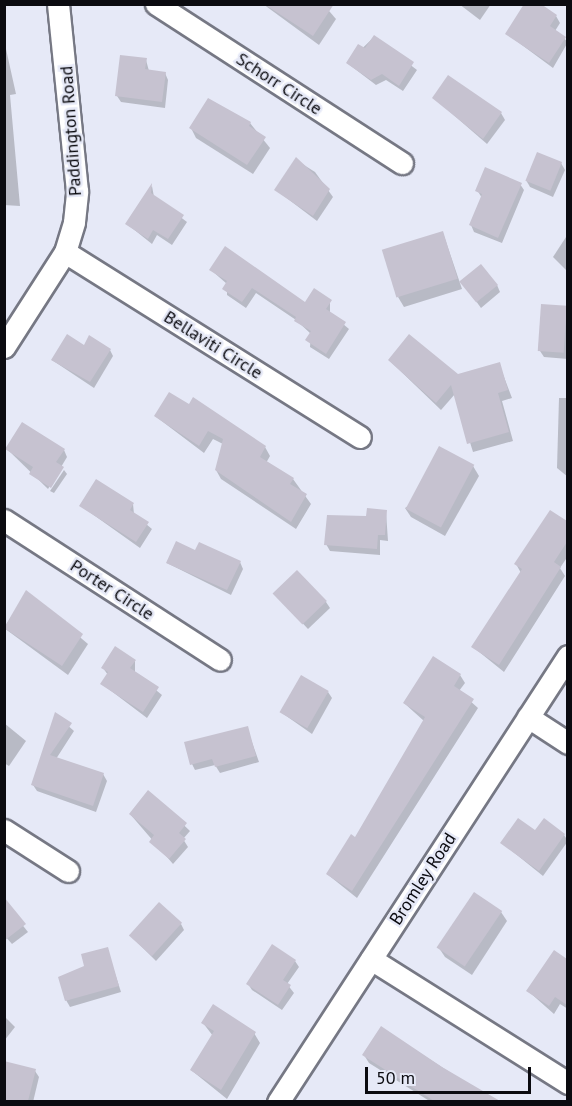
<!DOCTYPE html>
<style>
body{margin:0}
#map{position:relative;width:572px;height:1106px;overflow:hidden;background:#e6e9f7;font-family:"PT Sans",sans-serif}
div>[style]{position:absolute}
.shadow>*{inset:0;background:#0003}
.building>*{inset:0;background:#c6c2d0;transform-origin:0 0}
.roads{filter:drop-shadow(2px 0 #767884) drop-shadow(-2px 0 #767884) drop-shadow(0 2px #767884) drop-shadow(0 -2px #767884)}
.minor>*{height:21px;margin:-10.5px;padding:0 10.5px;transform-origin:10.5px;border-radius:10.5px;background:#fff}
span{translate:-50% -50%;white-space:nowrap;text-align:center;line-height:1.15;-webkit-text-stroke:5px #e6e9f7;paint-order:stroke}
.street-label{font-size:18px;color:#0b0b10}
.frame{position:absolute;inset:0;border:6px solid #0b0b10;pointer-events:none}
.scale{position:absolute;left:365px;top:1067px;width:166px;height:27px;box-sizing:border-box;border:3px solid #0b0b10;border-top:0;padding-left:8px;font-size:18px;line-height:21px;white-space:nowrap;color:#0b0b10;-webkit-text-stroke:4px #e6e9f7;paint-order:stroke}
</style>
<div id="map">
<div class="shadow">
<i style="clip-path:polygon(263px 4px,323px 4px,336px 19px,319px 45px)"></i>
<i style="clip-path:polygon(459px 4px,491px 4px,480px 20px)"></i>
<i style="clip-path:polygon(538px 4px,556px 16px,560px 23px,555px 31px,568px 42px,553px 68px,507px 34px)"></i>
<i style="clip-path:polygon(374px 37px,417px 70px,403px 91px,386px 80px,376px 85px,347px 63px)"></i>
<i style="clip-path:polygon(4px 40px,16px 94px,10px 95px,20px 206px,4px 205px)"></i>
<i style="clip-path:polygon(146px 60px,149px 71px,165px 73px,168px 80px,165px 108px,121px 102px,117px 96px)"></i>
<i style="clip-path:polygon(434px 98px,501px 113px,505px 120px,487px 144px)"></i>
<i style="clip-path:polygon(250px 123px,270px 148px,253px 174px,196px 138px,191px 128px)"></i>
<i style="clip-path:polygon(296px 160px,315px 172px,333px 197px,317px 221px,276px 190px)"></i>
<i style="clip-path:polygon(561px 163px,565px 170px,553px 197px,530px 187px,526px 180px)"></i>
<i style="clip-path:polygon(520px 184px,524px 190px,502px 243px,474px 232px,471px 225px,482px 198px,477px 190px)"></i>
<i style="clip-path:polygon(152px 186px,154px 197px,187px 222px,172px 245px,157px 235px,152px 244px,127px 224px)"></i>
<i style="clip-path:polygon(443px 233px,462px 289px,404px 307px,398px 297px)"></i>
<i style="clip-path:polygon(568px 234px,568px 272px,553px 257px)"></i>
<i style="clip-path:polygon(211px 270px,306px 304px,330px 301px,330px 313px,349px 329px,329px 359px,310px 347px,311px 334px,296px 320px,256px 293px,246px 308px,227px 295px,227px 284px)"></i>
<i style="clip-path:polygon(462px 282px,497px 285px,500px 292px,481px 308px)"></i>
<i style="clip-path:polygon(542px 306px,568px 307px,568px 359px,544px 357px,540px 351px)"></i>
<i style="clip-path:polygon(110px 350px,113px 356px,94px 388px,52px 360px)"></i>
<i style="clip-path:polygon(389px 360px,457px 375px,499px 364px,512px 398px,502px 401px,513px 441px,473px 452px,455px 394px,441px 410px)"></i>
<i style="clip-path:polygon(559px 398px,568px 398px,568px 477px,557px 468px)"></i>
<i style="clip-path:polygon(189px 406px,265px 447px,270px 456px,266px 463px,293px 479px,311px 504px,296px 529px,221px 479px,216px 470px,223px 444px,213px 439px,204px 453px,155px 416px)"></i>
<i style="clip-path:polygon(7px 449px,64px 450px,67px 457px,48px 489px)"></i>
<i style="clip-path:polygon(473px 466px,479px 476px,445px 536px,411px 517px,405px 508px)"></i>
<i style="clip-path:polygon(64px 470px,67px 474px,54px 493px,50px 491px)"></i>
<i style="clip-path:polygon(133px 504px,134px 514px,152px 529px,140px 548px,81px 506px)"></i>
<i style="clip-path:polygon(386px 512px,388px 541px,380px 540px,380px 555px,330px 551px,326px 544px)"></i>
<i style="clip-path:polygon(551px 512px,568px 522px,568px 556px,560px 568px,565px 576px,504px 672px,473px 647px,521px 573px,516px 564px)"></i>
<i style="clip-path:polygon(240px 562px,243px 569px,231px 595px,167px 563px)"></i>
<i style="clip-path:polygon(27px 592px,88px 644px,68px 675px,4px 628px)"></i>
<i style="clip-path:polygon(275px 594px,326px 602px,330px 608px,308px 629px)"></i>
<i style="clip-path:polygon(433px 658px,460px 675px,465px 683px,459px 691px,478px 708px,357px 898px,327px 874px,356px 839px,424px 721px,404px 703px)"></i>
<i style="clip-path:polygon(135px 661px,135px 673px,162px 695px,147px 718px,102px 684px,108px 675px,103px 668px)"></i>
<i style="clip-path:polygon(328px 692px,332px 698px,312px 734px,282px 713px)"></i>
<i style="clip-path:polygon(56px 715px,74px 731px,56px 759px,103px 774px,107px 781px,96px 812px,37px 791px,33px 785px)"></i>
<i style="clip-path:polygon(4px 723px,26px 741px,9px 766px,4px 763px)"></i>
<i style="clip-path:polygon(247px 728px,259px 762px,220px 773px,215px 765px,195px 770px,192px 764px)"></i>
<i style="clip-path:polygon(149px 792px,190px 831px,183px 839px,188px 847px,173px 864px,130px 814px)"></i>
<i style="clip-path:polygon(536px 832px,564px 835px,568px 841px,543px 876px,502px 843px)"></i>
<i style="clip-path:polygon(4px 902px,28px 932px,12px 944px,4px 935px)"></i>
<i style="clip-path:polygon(501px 912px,507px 921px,472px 975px,445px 957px,439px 948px)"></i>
<i style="clip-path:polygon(181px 924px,184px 930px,156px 961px,131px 936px)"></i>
<i style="clip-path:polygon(107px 949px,121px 992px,70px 1007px,66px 1000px,86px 966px)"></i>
<i style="clip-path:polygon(554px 952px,568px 961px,568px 1009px,560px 1004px,554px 1014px,528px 991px)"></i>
<i style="clip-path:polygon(295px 961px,299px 967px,287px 984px,294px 993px,282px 1010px,252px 990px,248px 984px)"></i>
<i style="clip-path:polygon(4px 1016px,15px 1027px,4px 1041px)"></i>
<i style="clip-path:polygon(203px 1023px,254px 1033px,260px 1043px,227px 1099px,191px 1070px,213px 1036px)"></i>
<i style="clip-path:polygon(381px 1028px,496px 1102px,431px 1102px,369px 1063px,364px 1055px)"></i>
<i style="clip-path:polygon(5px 1063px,35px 1071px,39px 1077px,33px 1102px,4px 1102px)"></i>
</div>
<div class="building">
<i style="clip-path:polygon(264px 4px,334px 4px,313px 36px)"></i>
<i style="clip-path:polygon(524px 4px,541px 4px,557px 15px,550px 26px,566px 37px,549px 63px,505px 34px)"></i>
<i style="clip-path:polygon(374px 35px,414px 62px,399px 86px,382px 74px,371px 80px,346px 63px,358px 44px,365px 48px)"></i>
<i style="clip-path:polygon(120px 55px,147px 58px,145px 69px,166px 72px,162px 102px,115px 96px)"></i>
<i style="clip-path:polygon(448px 75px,502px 112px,483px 139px,432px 98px)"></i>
<i style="clip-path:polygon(208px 98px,251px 122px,249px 126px,266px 137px,247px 165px,189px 128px)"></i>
<i style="left:537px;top:152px;width:27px;height:31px;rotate:22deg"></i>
<i style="clip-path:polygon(296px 157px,330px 189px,313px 216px,274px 190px)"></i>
<i style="clip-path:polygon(485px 167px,522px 183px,498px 238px,469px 225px,482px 194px,475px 191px)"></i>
<i style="clip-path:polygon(152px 183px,151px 193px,184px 215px,168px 239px,153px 230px,148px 239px,125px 224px)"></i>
<i style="left:443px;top:231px;width:50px;height:64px;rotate:73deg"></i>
<i style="clip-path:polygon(225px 246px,305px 302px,314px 288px,332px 300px,326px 309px,346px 322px,326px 354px,305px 340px,311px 331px,294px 321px,296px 317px,252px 288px,242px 302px,222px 289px,227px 281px,209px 270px)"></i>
<i style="left:481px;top:264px;width:27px;height:28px;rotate:51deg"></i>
<i style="left:541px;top:304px;width:26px;height:47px;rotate:4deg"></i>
<i style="clip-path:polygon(67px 334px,84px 345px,89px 335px,111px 349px,90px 382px,51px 360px)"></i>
<i style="clip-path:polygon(409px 334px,458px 374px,500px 362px,508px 390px,498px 393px,509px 432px,467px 444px,451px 385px,436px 403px,388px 360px)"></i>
<i style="clip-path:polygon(169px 392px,189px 404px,193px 397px,266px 446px,260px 457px,294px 478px,290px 484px,307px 494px,291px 522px,215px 470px,223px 439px,208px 431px,199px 446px,154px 416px)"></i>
<i style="clip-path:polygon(22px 422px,65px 449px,56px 462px,64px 467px,51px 488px,29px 474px,33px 467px,5px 449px)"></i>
<i style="left:439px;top:446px;width:40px;height:71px;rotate:28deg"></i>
<i style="clip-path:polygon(96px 479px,134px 503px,130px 510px,149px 522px,136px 542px,79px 506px)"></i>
<i style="clip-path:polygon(367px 508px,387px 510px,385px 535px,378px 535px,377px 549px,324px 545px,327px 515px,366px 516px)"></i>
<i style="clip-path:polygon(550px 510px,567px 521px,567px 542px,554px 562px,561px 567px,499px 665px,471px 647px,522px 569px,514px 564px)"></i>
<i style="clip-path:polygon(176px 541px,195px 550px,199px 542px,241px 561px,227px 590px,166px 563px)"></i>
<i style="left:297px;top:570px;width:43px;height:34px;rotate:46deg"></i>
<i style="clip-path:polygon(26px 590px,83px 634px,62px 666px,4px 628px)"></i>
<i style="clip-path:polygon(115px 646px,136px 660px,130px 668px,159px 687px,143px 712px,100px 684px,108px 672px,101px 668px)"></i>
<i style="clip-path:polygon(433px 656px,461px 674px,454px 686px,474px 699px,352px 891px,326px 874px,351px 834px,355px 837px,425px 717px,403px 703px)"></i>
<i style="left:301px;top:675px;width:32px;height:43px;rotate:30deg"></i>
<i style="clip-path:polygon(55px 712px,72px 723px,50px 755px,104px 773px,93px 806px,31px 785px)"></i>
<i style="clip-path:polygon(248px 726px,256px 756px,215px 767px,212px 759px,190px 765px,184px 742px)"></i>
<i style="clip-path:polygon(148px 790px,187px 823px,179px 833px,186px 839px,169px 859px,149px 842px,154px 835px,129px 814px)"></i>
<i style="clip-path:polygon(518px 818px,535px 830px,544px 818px,565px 834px,539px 871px,500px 843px)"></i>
<i style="left:474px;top:892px;width:34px;height:67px;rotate:34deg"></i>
<i style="clip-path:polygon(4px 897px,26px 924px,4px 941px)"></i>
<i style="left:159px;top:902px;width:31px;height:45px;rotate:42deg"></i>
<i style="clip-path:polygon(272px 944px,296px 960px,283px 980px,291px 985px,278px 1005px,246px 984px)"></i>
<i style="clip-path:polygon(108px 947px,119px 986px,65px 1001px,58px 977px,84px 966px,81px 954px)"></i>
<i style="clip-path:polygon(554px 950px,567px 959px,567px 1005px,555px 997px,549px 1006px,526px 991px)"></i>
<i style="clip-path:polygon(213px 1004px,256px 1032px,221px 1090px,190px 1070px,214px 1031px,201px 1023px)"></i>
<i style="clip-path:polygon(381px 1026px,442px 1067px,500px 1101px,434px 1101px,362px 1055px)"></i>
<i style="clip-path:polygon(4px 1061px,36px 1069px,28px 1101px,4px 1101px)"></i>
</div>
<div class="roads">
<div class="minor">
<i style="left:156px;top:4px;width:293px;rotate:32.9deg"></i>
<i style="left:65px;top:252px;width:348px;rotate:32.1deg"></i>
<i style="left:4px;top:347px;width:113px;rotate:-57.3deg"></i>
<i style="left:65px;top:252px;width:31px;rotate:-73deg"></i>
<i style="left:74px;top:222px;width:31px;rotate:-84deg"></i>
<i style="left:77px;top:191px;width:188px;rotate:-95.8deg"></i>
<i style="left:4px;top:520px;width:257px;rotate:32.9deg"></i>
<i style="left:528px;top:717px;width:48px;rotate:33deg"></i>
<i style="left:4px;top:830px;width:76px;rotate:32.6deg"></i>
<i style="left:371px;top:959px;width:233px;rotate:32.2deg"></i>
<i style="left:278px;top:1102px;width:532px;rotate:-56.97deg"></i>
</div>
</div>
<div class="street-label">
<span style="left:279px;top:84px;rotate:33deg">Schorr Circle</span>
<span style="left:71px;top:131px;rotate:-94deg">Paddington Road</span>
<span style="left:213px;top:345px;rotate:32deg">Bellaviti Circle</span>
<span style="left:112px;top:590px;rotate:33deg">Porter Circle</span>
<span style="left:423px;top:879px;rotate:-57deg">Bromley Road</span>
</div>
<div class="frame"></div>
<div class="scale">50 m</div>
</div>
